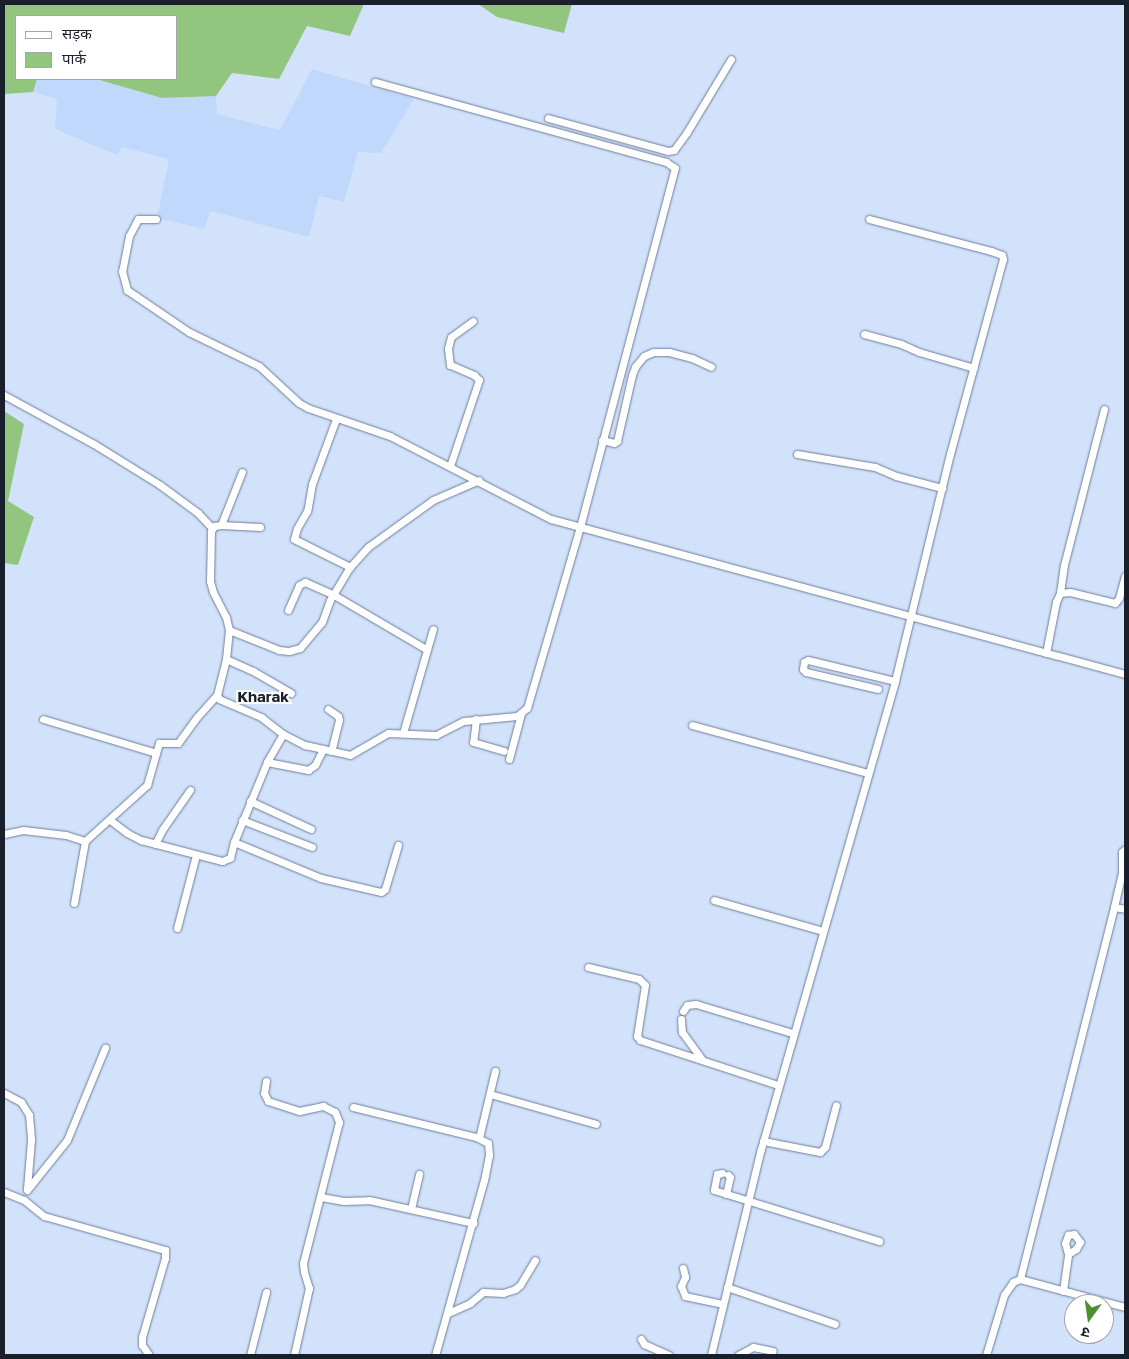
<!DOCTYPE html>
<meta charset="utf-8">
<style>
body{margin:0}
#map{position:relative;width:1129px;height:1359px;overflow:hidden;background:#d3e2fb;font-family:"Golos Text","Noto Sans Devanagari",sans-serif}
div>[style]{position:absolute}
.built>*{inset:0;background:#c1d8fd}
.green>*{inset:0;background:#92c57d}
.roads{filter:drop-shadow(0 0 1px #6d7d99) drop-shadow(0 0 1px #6d7d99)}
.minor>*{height:7px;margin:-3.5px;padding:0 3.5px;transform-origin:3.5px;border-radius:3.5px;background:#fff}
span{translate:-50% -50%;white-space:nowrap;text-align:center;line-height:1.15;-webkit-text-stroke:4px #fff;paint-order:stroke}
.neighbourhood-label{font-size:15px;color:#19202b;font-weight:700}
.frame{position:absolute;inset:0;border:5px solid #19202b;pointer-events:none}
.legend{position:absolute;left:15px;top:15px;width:162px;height:65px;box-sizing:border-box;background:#fff;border:1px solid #a3a6aa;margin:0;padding:6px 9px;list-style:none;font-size:15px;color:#19202b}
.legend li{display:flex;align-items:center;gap:10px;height:25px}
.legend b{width:25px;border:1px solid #a3a6aa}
.north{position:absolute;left:1064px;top:1294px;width:50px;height:50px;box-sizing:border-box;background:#fff;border:1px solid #a3a6aa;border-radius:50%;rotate:194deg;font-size:14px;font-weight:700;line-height:20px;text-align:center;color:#19202b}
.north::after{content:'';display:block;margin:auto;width:18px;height:22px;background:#4f8e2f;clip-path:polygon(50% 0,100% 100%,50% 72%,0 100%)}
</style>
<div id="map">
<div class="built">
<div style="clip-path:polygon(312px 69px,414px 99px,381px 153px,358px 152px,344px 202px,319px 196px,309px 237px,210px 211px,204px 229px,157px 218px,169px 159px,122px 147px,117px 155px,55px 129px,57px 99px,33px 92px,37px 79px,96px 79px,162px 98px,216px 96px,217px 114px,280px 130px)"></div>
</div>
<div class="green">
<div style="clip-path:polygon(4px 4px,364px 4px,350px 36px,307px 26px,279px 79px,232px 73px,216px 96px,162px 98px,96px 79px,176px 79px,176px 16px,16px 16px,16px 79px,37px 79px,33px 92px,4px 94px)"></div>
<div style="clip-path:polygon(478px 4px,572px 4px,564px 33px,497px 17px)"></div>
<div style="clip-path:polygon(4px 411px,24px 424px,8px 501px,34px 517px,18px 565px,4px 563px)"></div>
</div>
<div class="roads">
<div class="minor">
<div style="left:548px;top:118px;width:124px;rotate:15.4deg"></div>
<div style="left:668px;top:151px;width:6px;rotate:-9deg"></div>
<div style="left:674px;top:150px;width:22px;rotate:-54deg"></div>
<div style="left:687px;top:132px;width:85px;rotate:-58.9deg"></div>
<div style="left:156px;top:219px;width:18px;rotate:180deg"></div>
<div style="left:138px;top:219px;width:19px;rotate:118deg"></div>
<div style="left:129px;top:236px;width:36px;rotate:101deg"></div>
<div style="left:122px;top:271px;width:20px;rotate:75deg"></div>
<div style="left:127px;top:290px;width:75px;rotate:34.1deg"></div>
<div style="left:189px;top:332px;width:78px;rotate:25.9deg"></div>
<div style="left:259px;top:366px;width:54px;rotate:42.8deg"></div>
<div style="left:299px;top:403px;width:10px;rotate:29deg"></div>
<div style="left:308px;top:408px;width:87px;rotate:18.9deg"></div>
<div style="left:390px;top:436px;width:181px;rotate:27.3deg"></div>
<div style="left:551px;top:519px;width:595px;rotate:15.11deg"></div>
<div style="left:864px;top:334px;width:38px;rotate:15deg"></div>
<div style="left:901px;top:344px;width:20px;rotate:24deg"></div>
<div style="left:919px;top:352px;width:57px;rotate:16.2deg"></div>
<div style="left:4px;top:395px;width:102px;rotate:28.6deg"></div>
<div style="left:94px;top:444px;width:78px;rotate:31.8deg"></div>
<div style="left:160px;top:485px;width:47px;rotate:36.4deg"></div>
<div style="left:198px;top:513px;width:21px;rotate:47deg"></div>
<div style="left:336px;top:419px;width:69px;rotate:110.3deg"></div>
<div style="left:312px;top:484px;width:27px;rotate:100deg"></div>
<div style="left:307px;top:511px;width:20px;rotate:120deg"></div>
<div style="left:297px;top:528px;width:11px;rotate:105deg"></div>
<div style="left:294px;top:539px;width:63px;rotate:26.6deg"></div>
<div style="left:602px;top:440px;width:12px;rotate:14deg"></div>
<div style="left:614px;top:443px;width:4px;rotate:-34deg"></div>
<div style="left:617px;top:441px;width:68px;rotate:-77.2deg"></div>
<div style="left:632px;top:375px;width:9px;rotate:-69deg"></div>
<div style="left:635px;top:367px;width:14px;rotate:-51deg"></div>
<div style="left:644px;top:356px;width:10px;rotate:-24deg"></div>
<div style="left:653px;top:352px;width:16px"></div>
<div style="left:669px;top:352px;width:24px;rotate:15deg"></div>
<div style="left:692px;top:358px;width:21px;rotate:25deg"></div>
<div style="left:797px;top:454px;width:79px;rotate:9.5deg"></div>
<div style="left:875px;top:467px;width:23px;rotate:23deg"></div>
<div style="left:896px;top:476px;width:48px;rotate:14.6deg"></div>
<div style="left:450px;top:466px;width:91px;rotate:-71.4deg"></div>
<div style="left:479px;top:380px;width:7px;rotate:-135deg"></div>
<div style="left:474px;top:375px;width:26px;rotate:-157deg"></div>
<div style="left:450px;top:365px;width:17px;rotate:-97deg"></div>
<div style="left:448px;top:348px;width:11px;rotate:-75deg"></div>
<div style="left:451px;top:337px;width:27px;rotate:-36deg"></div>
<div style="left:221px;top:525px;width:57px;rotate:-68.4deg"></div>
<div style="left:260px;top:527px;width:39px;rotate:-177deg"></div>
<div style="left:221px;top:525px;width:7px;rotate:172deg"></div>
<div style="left:214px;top:526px;width:6px;rotate:121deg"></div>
<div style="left:211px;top:531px;width:50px;rotate:91.1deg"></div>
<div style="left:210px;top:581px;width:11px;rotate:75deg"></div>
<div style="left:213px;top:592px;width:28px;rotate:63deg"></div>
<div style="left:226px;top:617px;width:13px;rotate:77deg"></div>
<div style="left:229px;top:630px;width:29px;rotate:96deg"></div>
<div style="left:226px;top:659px;width:37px;rotate:104deg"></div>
<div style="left:217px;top:695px;width:4px;rotate:63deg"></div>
<div style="left:219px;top:699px;width:46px;rotate:23.2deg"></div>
<div style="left:261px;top:717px;width:28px;rotate:38deg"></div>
<div style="left:283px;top:734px;width:25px;rotate:27deg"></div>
<div style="left:305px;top:745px;width:46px;rotate:12.5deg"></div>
<div style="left:350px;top:755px;width:44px;rotate:-30.1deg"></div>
<div style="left:388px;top:733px;width:48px;rotate:2.4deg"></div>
<div style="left:436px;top:735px;width:31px;rotate:-27deg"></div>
<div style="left:464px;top:721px;width:53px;rotate:-5.4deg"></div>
<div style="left:517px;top:716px;width:13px;rotate:-39deg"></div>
<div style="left:527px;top:708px;width:189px;rotate:-73.7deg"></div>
<div style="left:580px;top:527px;width:371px;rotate:-75.2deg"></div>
<div style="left:675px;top:168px;width:11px;rotate:-146deg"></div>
<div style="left:666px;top:162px;width:302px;rotate:-164.6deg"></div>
<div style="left:1060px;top:593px;width:28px;rotate:-82deg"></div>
<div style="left:1064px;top:565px;width:161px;rotate:-75.6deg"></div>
<div style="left:288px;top:610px;width:27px;rotate:-66deg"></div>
<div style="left:299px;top:585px;width:7px;rotate:-27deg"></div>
<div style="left:305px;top:582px;width:32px;rotate:24deg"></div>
<div style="left:334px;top:595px;width:107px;rotate:30.4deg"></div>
<div style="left:229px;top:630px;width:54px;rotate:21.8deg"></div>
<div style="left:279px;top:650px;width:10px;rotate:6deg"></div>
<div style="left:289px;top:651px;width:11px;rotate:-15deg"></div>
<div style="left:300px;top:648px;width:34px;rotate:-50deg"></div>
<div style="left:322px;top:622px;width:23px;rotate:-70deg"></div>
<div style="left:330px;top:600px;width:39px;rotate:-59deg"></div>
<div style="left:350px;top:567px;width:27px;rotate:-48deg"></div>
<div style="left:368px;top:547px;width:80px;rotate:-35.9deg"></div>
<div style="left:433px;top:500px;width:50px;rotate:-23.5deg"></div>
<div style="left:1046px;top:653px;width:52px;rotate:-78.9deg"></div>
<div style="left:1056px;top:602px;width:10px;rotate:-66deg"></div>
<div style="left:1060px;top:593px;width:10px;rotate:-6deg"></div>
<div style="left:1070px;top:592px;width:46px;rotate:13.7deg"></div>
<div style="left:1115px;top:603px;width:6px;rotate:-51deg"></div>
<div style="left:1119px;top:598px;width:23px;rotate:-75deg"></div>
<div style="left:226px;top:659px;width:30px;rotate:24deg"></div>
<div style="left:253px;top:671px;width:44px;rotate:30.1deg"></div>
<div style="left:878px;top:689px;width:74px;rotate:-166.7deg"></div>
<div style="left:806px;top:672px;width:4px;rotate:-135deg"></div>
<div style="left:803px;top:669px;width:7px;rotate:-82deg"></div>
<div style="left:804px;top:662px;width:4px;rotate:-27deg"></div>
<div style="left:808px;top:660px;width:89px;rotate:13.6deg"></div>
<div style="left:328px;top:709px;width:12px;rotate:35deg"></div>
<div style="left:338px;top:716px;width:4px;rotate:76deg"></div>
<div style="left:339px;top:720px;width:32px;rotate:104deg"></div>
<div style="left:43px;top:719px;width:118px;rotate:16.7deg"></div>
<div style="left:476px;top:719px;width:23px;rotate:97deg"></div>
<div style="left:473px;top:742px;width:32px;rotate:16deg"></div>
<div style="left:692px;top:725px;width:181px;rotate:15.3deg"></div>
<div style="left:403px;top:733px;width:108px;rotate:-73.9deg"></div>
<div style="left:283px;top:734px;width:32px;rotate:120deg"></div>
<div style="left:267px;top:762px;width:87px;rotate:112.4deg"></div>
<div style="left:234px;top:842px;width:94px;rotate:22.5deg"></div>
<div style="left:321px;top:878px;width:62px;rotate:13.1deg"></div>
<div style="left:381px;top:892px;width:5px;rotate:-37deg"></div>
<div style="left:385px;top:889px;width:46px;rotate:-73.5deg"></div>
<div style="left:509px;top:759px;width:47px;rotate:-75.1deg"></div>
<div style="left:267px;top:762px;width:42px;rotate:11deg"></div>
<div style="left:308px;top:770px;width:9px;rotate:-36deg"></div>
<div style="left:315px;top:765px;width:18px;rotate:-63deg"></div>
<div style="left:250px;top:801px;width:67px;rotate:24.7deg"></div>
<div style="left:110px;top:820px;width:21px;rotate:37deg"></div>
<div style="left:127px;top:833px;width:16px;rotate:27deg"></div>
<div style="left:141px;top:840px;width:84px;rotate:14.5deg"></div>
<div style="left:222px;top:861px;width:9px;rotate:-21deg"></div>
<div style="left:230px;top:858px;width:16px;rotate:-76deg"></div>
<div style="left:242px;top:820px;width:75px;rotate:21.1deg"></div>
<div style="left:4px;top:834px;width:19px;rotate:-12deg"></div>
<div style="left:23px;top:830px;width:43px;rotate:6.6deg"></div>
<div style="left:66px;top:835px;width:20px;rotate:18deg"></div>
<div style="left:155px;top:844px;width:16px;rotate:-63deg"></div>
<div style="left:162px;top:830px;width:49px;rotate:-55deg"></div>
<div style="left:714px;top:900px;width:113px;rotate:15.9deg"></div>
<div style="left:74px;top:903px;width:63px;rotate:-79.9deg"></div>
<div style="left:85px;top:841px;width:84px;rotate:-42.1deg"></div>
<div style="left:147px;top:785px;width:44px;rotate:-74.1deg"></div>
<div style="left:159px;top:743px;width:19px"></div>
<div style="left:178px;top:743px;width:32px;rotate:-54deg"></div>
<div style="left:197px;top:717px;width:30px;rotate:-48deg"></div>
<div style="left:1114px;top:907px;width:11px;rotate:10deg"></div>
<div style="left:177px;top:928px;width:75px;rotate:-75.4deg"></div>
<div style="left:588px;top:967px;width:52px;rotate:13.2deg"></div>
<div style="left:639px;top:979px;width:8px;rotate:45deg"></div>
<div style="left:645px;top:985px;width:52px;rotate:98.9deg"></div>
<div style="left:637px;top:1036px;width:5px;rotate:53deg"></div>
<div style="left:640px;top:1040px;width:145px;rotate:18.1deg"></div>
<div style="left:683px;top:1011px;width:7px;rotate:-56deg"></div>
<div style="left:687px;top:1005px;width:9px;rotate:-6deg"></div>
<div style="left:696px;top:1004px;width:100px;rotate:16.8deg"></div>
<div style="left:681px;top:1019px;width:13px;rotate:86deg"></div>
<div style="left:682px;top:1032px;width:34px;rotate:54deg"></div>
<div style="left:266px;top:1081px;width:12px;rotate:99deg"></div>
<div style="left:264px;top:1093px;width:9px;rotate:63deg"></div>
<div style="left:268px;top:1101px;width:33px;rotate:18deg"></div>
<div style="left:299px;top:1111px;width:25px;rotate:-12deg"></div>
<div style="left:323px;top:1106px;width:13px;rotate:27deg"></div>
<div style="left:335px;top:1112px;width:11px;rotate:68deg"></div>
<div style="left:339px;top:1122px;width:146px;rotate:104.3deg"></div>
<div style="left:303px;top:1263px;width:9px;rotate:84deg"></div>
<div style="left:304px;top:1272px;width:17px;rotate:73deg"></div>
<div style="left:309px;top:1288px;width:69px;rotate:102.6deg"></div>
<div style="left:4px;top:1093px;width:19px;rotate:28deg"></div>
<div style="left:21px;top:1102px;width:15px;rotate:58deg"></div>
<div style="left:29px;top:1115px;width:25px;rotate:85deg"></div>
<div style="left:31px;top:1140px;width:49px;rotate:94.7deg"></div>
<div style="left:490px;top:1094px;width:110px;rotate:15.8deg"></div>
<div style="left:353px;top:1107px;width:127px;rotate:13.7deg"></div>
<div style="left:476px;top:1137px;width:13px;rotate:27deg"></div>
<div style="left:488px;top:1143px;width:12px;rotate:85deg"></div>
<div style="left:489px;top:1155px;width:25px;rotate:101deg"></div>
<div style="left:484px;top:1180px;width:182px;rotate:105.6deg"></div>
<div style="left:479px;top:1138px;width:69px;rotate:-76.6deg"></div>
<div style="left:763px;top:1141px;width:58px;rotate:10.9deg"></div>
<div style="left:820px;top:1152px;width:7px;rotate:-45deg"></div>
<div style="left:825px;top:1147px;width:43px;rotate:-75.3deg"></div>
<div style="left:722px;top:1173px;width:5px;rotate:169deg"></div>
<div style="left:717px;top:1174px;width:16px;rotate:101deg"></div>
<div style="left:714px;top:1190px;width:173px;rotate:17.2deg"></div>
<div style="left:27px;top:1190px;width:64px;rotate:-51.3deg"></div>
<div style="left:67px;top:1140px;width:100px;rotate:-67.6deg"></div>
<div style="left:4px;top:1192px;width:22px;rotate:22deg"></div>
<div style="left:24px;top:1200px;width:26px;rotate:39deg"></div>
<div style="left:44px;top:1216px;width:126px;rotate:15.7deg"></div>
<div style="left:165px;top:1250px;width:8px;rotate:90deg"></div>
<div style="left:165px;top:1258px;width:82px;rotate:106.2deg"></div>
<div style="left:142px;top:1337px;width:8px;rotate:90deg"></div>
<div style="left:142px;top:1345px;width:12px;rotate:55deg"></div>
<div style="left:726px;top:1194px;width:17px;rotate:-77deg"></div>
<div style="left:730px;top:1177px;width:3px;rotate:-135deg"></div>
<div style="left:321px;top:1197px;width:23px;rotate:10deg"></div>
<div style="left:344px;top:1201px;width:25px;rotate:-2deg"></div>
<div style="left:369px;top:1200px;width:107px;rotate:12.5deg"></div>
<div style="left:411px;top:1209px;width:36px;rotate:-77deg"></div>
<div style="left:683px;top:1268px;width:9px;rotate:77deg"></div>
<div style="left:685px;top:1277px;width:10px;rotate:114deg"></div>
<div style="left:681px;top:1286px;width:11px;rotate:68deg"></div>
<div style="left:685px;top:1296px;width:39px;rotate:12deg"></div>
<div style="left:1020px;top:1279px;width:384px;rotate:-75.8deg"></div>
<div style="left:1114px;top:907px;width:36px;rotate:-77deg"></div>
<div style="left:1122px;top:872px;width:20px;rotate:-90deg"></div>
<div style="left:1122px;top:852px;width:4px;rotate:-45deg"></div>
<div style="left:727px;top:1287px;width:114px;rotate:18.9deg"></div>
<div style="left:1063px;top:1291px;width:37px;rotate:-82deg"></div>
<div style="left:1068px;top:1254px;width:11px;rotate:-105deg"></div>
<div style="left:1065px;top:1243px;width:9px;rotate:-69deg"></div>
<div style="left:1068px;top:1235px;width:6px;rotate:-9deg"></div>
<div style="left:1074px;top:1234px;width:10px;rotate:53deg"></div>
<div style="left:1080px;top:1242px;width:8px;rotate:120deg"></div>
<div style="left:1076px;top:1249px;width:9px;rotate:148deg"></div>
<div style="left:448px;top:1313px;width:24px;rotate:-24deg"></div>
<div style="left:470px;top:1303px;width:17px;rotate:-40deg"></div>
<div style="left:483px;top:1292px;width:20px;rotate:3deg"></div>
<div style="left:503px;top:1293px;width:13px;rotate:-18deg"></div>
<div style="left:515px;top:1289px;width:6px;rotate:-39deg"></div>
<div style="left:520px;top:1285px;width:29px;rotate:-59deg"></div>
<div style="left:641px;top:1339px;width:6px;rotate:59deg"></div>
<div style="left:644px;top:1344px;width:27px;rotate:24deg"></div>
<div style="left:250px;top:1355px;width:65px;rotate:-75.7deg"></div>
<div style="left:711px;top:1355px;width:212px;rotate:-76.4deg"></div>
<div style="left:761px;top:1149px;width:487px;rotate:-74deg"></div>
<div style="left:895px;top:681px;width:234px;rotate:-76.4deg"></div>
<div style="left:950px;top:454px;width:202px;rotate:-74.8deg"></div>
<div style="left:1003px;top:259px;width:4px;rotate:-104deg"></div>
<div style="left:1002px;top:255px;width:12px;rotate:-160deg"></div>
<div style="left:991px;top:251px;width:126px;rotate:-165.3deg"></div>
<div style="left:738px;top:1355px;width:17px;rotate:-28deg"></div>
<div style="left:753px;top:1347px;width:20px;rotate:11deg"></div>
<div style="left:986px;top:1355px;width:63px;rotate:-73.3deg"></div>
<div style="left:1004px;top:1295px;width:16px;rotate:-55deg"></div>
<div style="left:1013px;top:1282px;width:8px;rotate:-23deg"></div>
<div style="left:1020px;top:1279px;width:109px;rotate:14.9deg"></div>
</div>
</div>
<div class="neighbourhood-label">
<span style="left:263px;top:697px">Kharak</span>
</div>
<div class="frame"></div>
<ul class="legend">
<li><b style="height:6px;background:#fff"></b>सड़क</li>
<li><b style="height:14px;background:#92c57d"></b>पार्क</li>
</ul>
<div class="north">उ</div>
</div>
